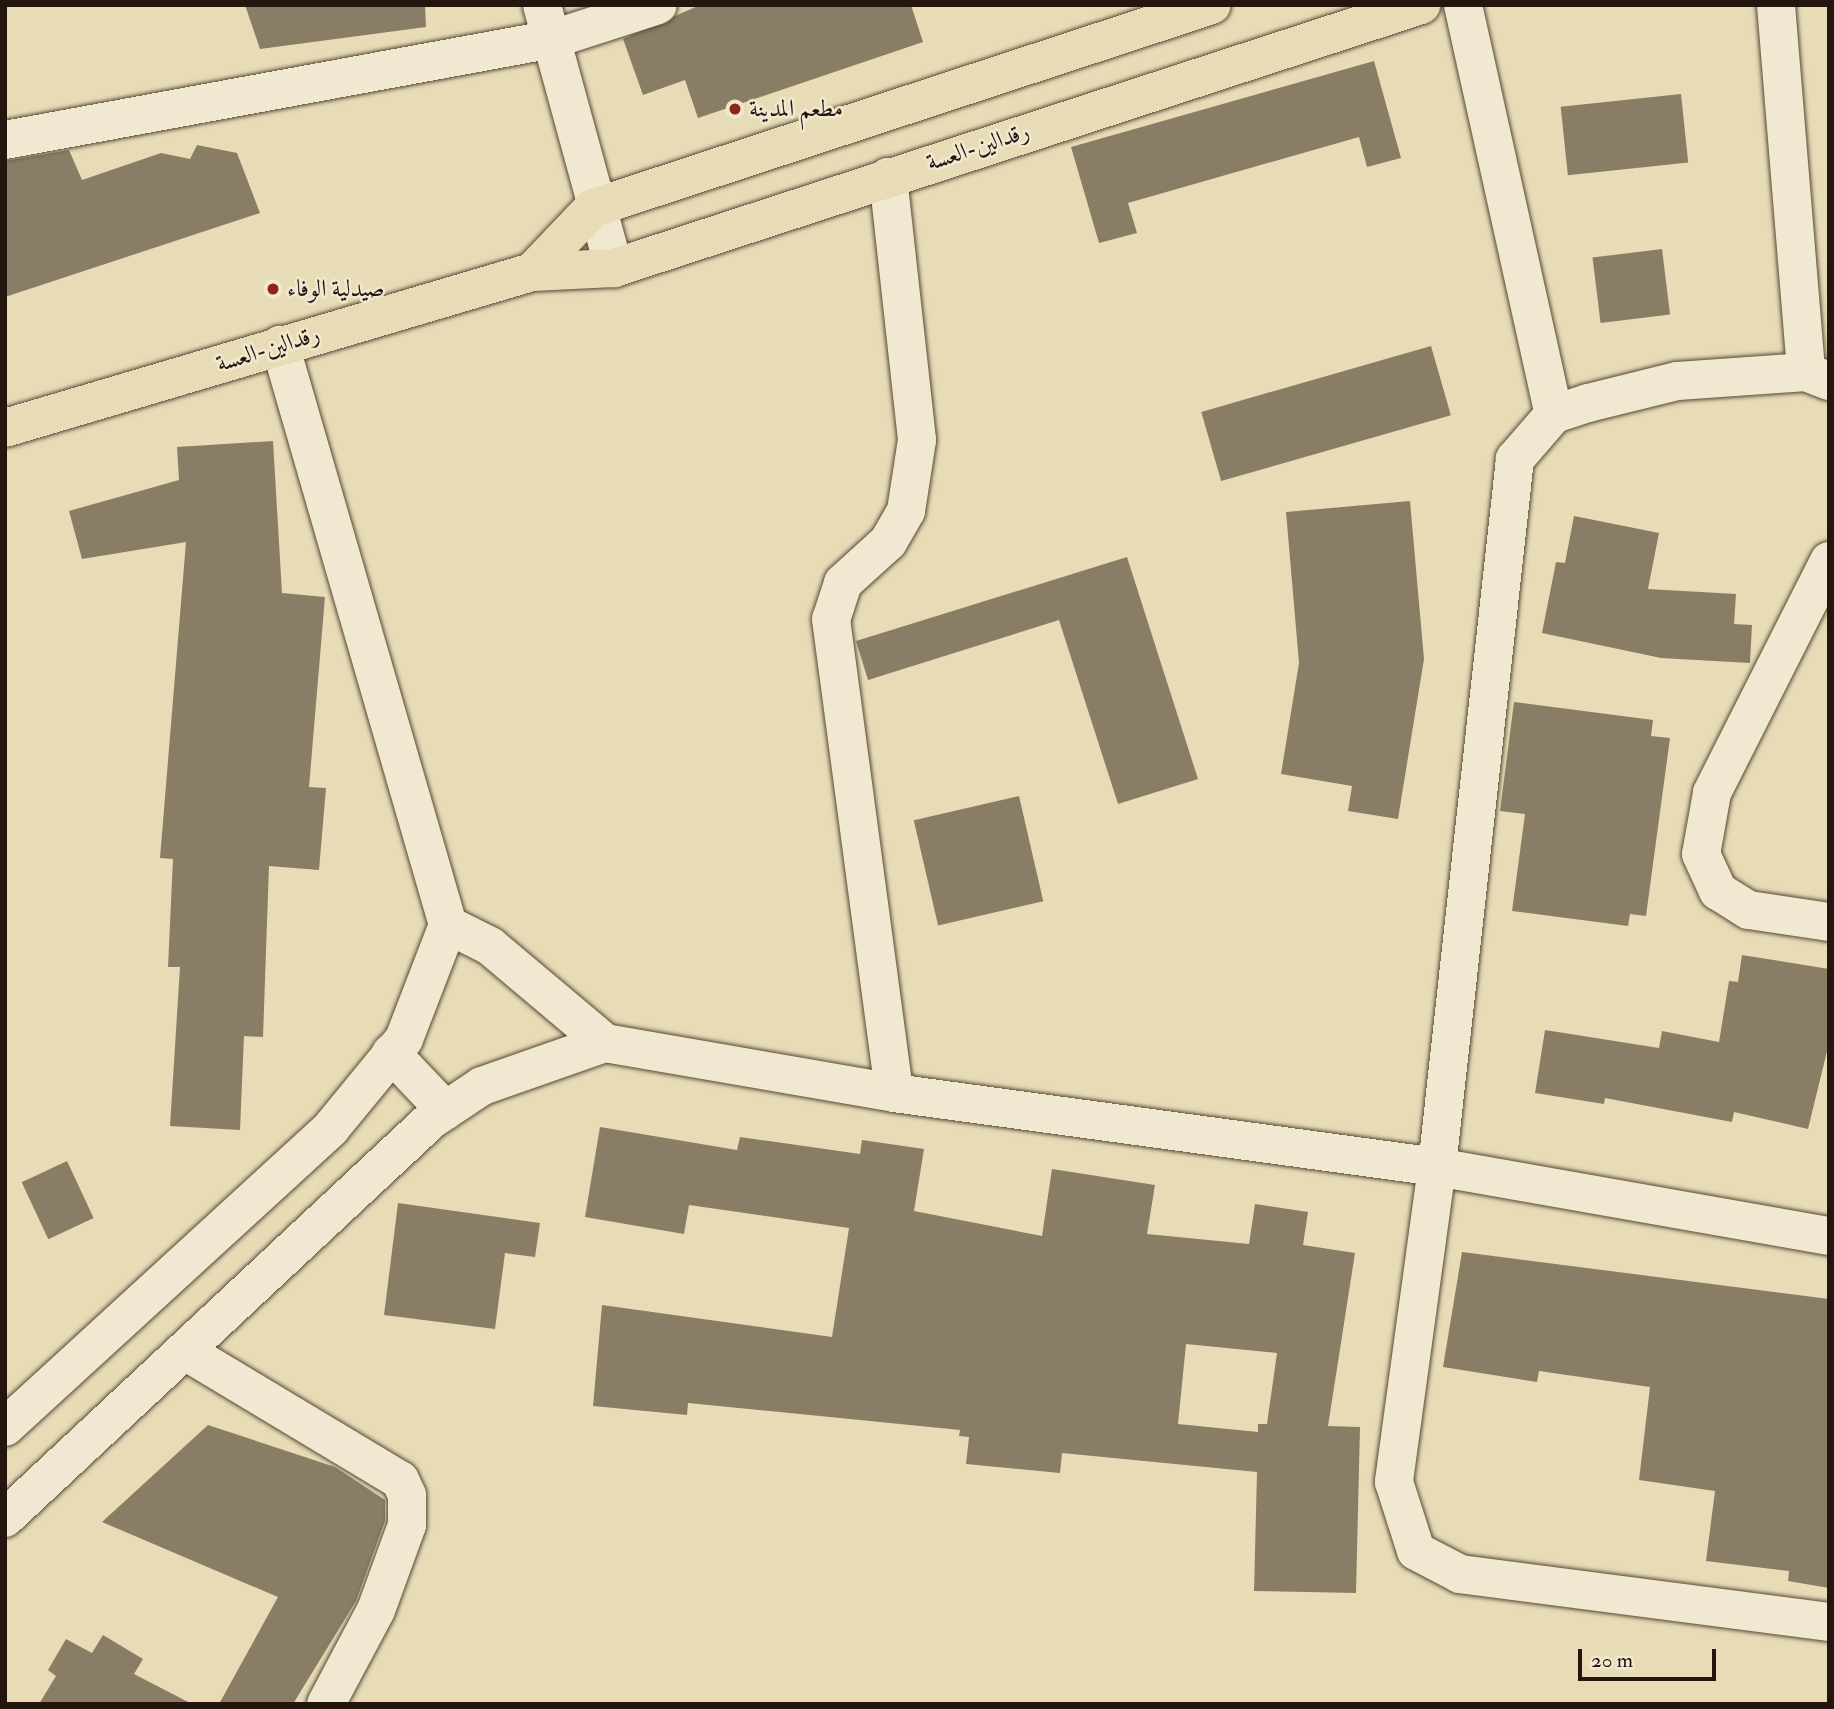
<!DOCTYPE html>
<meta charset="utf-8">
<style>
body{margin:0}
#map{position:relative;width:1834px;height:1709px;overflow:hidden;background:#e8dcb6;font-family:"IM FELL Double Pica",Amiri,serif}
div>[style]{position:absolute}
.building>*{inset:0;background:#8a7d65;transform-origin:0 0}
.roads{filter:drop-shadow(0 0 2px #554838) drop-shadow(0 0 2px #554838)}
.street>*{height:38px;margin:-19px;padding:0 19px;transform-origin:19px;border-radius:19px;background:#f0e8d0}
.primary>*{height:38px;margin:-19px;padding:0 19px;transform-origin:19px;border-radius:19px;background:#e8dcb6}
.dots>*{width:19px;height:19px;translate:-50% -50%;box-sizing:border-box;border:4px solid #f0e8d0;border-radius:50%}
span{translate:-50% -50%;white-space:nowrap;text-align:center;line-height:1.15;-webkit-text-stroke:5px #f0e8d0;paint-order:stroke}
.poi-label{font-size:24px;color:#24160e}
.left{translate:0 -50%;text-align:left}
.street-label{font-size:24px;color:#24160e}
.frame{position:absolute;inset:0;border:7px solid #24160e;pointer-events:none}
.scale{position:absolute;left:1578px;top:1649px;width:138px;height:32px;box-sizing:border-box;border:4px solid #24160e;border-top:0;padding-left:9px;font-size:21px;line-height:24px;white-space:nowrap;color:#24160e;-webkit-text-stroke:5px #f0e8d0;paint-order:stroke}
</style>
<div id="map">
<div class="building">
<div style="clip-path:polygon(245px 5px,425px 5px,426px 27px,260px 49px)"></div>
<div style="clip-path:polygon(700px 5px,911px 5px,923px 42px,698px 118px,685px 80px,643px 95px,623px 39px)"></div>
<div style="clip-path:polygon(1374px 61px,1401px 158px,1367px 167px,1359px 137px,1128px 203px,1137px 233px,1099px 243px,1071px 147px)"></div>
<div style="left:1681px;top:94px;width:69px;height:121px;rotate:84deg"></div>
<div style="clip-path:polygon(197px 145px,237px 153px,260px 213px,5px 297px,5px 161px,69px 150px,82px 180px,161px 153px,190px 159px)"></div>
<div style="left:1662px;top:249px;width:66px;height:70px;rotate:83deg"></div>
<div style="left:1431px;top:346px;width:72px;height:239px;rotate:74deg"></div>
<div style="clip-path:polygon(273px 441px,282px 593px,325px 597px,309px 787px,326px 788px,319px 870px,269px 866px,263px 1037px,244px 1036px,240px 1130px,170px 1126px,180px 967px,168px 967px,173px 859px,160px 858px,186px 542px,82px 559px,69px 511px,179px 480px,177px 447px)"></div>
<div style="clip-path:polygon(1410px 501px,1424px 659px,1398px 819px,1348px 811px,1352px 786px,1281px 774px,1299px 663px,1286px 512px)"></div>
<div style="clip-path:polygon(1574px 516px,1659px 533px,1648px 589px,1736px 594px,1734px 624px,1752px 625px,1750px 663px,1661px 658px,1542px 633px,1556px 562px,1565px 563px)"></div>
<div style="clip-path:polygon(1127px 557px,1198px 779px,1118px 804px,1059px 620px,868px 680px,856px 641px)"></div>
<div style="clip-path:polygon(1514px 702px,1653px 720px,1651px 736px,1670px 738px,1646px 916px,1630px 914px,1628px 926px,1512px 911px,1525px 814px,1500px 811px)"></div>
<div style="left:1019px;top:796px;width:108px;height:108px;rotate:77deg"></div>
<div style="clip-path:polygon(1742px 955px,1829px 969px,1829px 1043px,1808px 1129px,1734px 1112px,1732px 1122px,1605px 1098px,1604px 1104px,1535px 1093px,1545px 1030px,1659px 1048px,1662px 1031px,1719px 1042px,1729px 981px,1738px 982px)"></div>
<div style="clip-path:polygon(evenodd,600px 1127px,737px 1150px,740px 1137px,860px 1154px,862px 1140px,924px 1149px,914px 1211px,1042px 1236px,1052px 1169px,1155px 1185px,1147px 1234px,1249px 1244px,1255px 1204px,1308px 1212px,1303px 1245px,1355px 1253px,1328px 1426px,1360px 1427px,1356px 1593px,1254px 1591px,1257px 1472px,1062px 1453px,1060px 1473px,966px 1464px,969px 1437px,959px 1436px,960px 1430px,688px 1403px,687px 1415px,593px 1406px,602px 1305px,832px 1337px,849px 1228px,689px 1205px,684px 1234px,585px 1217px,600px 1127px,1186px 1344px,1277px 1353px,1267px 1424px,1258px 1424px,1258px 1432px,1178px 1424px,1186px 1344px)"></div>
<div style="left:67px;top:1161px;width:63px;height:50px;rotate:65deg"></div>
<div style="clip-path:polygon(398px 1203px,540px 1223px,535px 1257px,505px 1253px,495px 1329px,384px 1315px)"></div>
<div style="clip-path:polygon(1462px 1252px,1829px 1299px,1829px 1588px,1788px 1581px,1789px 1571px,1706px 1561px,1715px 1491px,1639px 1480px,1650px 1387px,1539px 1371px,1537px 1382px,1443px 1367px)"></div>
<div style="clip-path:polygon(208px 1425px,335px 1467px,385px 1500px,385px 1521px,356px 1601px,293px 1704px,219px 1704px,278px 1597px,102px 1522px)"></div>
<div style="clip-path:polygon(103px 1635px,143px 1659px,134px 1674px,192px 1704px,39px 1704px,56px 1676px,48px 1670px,66px 1639px,92px 1653px)"></div>
</div>
<div class="roads">
<div class="street">
<div style="left:542px;top:5px;width:273px;rotate:74.7deg"></div>
<div style="left:1463px;top:5px;width:419px;rotate:77.5deg"></div>
<div style="left:1776px;top:5px;width:368px;rotate:85.3deg"></div>
<div style="left:5px;top:140px;width:557px;rotate:-10.44deg"></div>
<div style="left:553px;top:39px;width:110px;rotate:-17.9deg"></div>
<div style="left:888px;top:177px;width:265px;rotate:83.7deg"></div>
<div style="left:917px;top:440px;width:72px;rotate:98.8deg"></div>
<div style="left:906px;top:511px;width:36px;rotate:120deg"></div>
<div style="left:888px;top:542px;width:61px;rotate:137.7deg"></div>
<div style="left:843px;top:583px;width:38px;rotate:108deg"></div>
<div style="left:831px;top:619px;width:478px;rotate:82.4deg"></div>
<div style="left:1829px;top:381px;width:25px;rotate:-159deg"></div>
<div style="left:1806px;top:372px;width:129px;rotate:176deg"></div>
<div style="left:1677px;top:381px;width:92px;rotate:166.1deg"></div>
<div style="left:1588px;top:403px;width:36px;rotate:162deg"></div>
<div style="left:1554px;top:414px;width:60px;rotate:130.9deg"></div>
<div style="left:1515px;top:459px;width:712px;rotate:96.29deg"></div>
<div style="left:1437px;top:1167px;width:318px;rotate:97.8deg"></div>
<div style="left:1394px;top:1482px;width:72px;rotate:72.3deg"></div>
<div style="left:1416px;top:1551px;width:50px;rotate:27.6deg"></div>
<div style="left:1460px;top:1574px;width:372px;rotate:7.4deg"></div>
<div style="left:1829px;top:561px;width:260px;rotate:116.8deg"></div>
<div style="left:1712px;top:793px;width:62px;rotate:100.2deg"></div>
<div style="left:1701px;top:854px;width:41px;rotate:65.3deg"></div>
<div style="left:1718px;top:891px;width:36px;rotate:32deg"></div>
<div style="left:1749px;top:910px;width:81px;rotate:8.5deg"></div>
<div style="left:448px;top:925px;width:47px;rotate:26.6deg"></div>
<div style="left:490px;top:946px;width:150px;rotate:40.1deg"></div>
<div style="left:391px;top:1053px;width:79px;rotate:46.5deg"></div>
<div style="left:185px;top:1351px;width:251px;rotate:31deg"></div>
<div style="left:400px;top:1480px;width:17px;rotate:65deg"></div>
<div style="left:407px;top:1495px;width:30px;rotate:90deg"></div>
<div style="left:407px;top:1525px;width:90px;rotate:110deg"></div>
<div style="left:376px;top:1610px;width:106px;rotate:118deg"></div>
<div style="left:5px;top:1427px;width:442px;rotate:-42.5deg"></div>
<div style="left:331px;top:1128px;width:115px;rotate:-50.6deg"></div>
<div style="left:404px;top:1039px;width:122px;rotate:-68.9deg"></div>
<div style="left:448px;top:925px;width:604px;rotate:-106.15deg"></div>
<div style="left:5px;top:1518px;width:583px;rotate:-43.05deg"></div>
<div style="left:431px;top:1120px;width:61px;rotate:-33.7deg"></div>
<div style="left:482px;top:1086px;width:130px;rotate:-19.3deg"></div>
<div style="left:605px;top:1043px;width:293px;rotate:9.8deg"></div>
<div style="left:894px;top:1093px;width:548px;rotate:7.76deg"></div>
<div style="left:1437px;top:1167px;width:398px;rotate:10deg"></div>
</div>
<div class="primary">
<div style="left:532px;top:272px;width:88px;rotate:-46.4deg"></div>
<div style="left:593px;top:208px;width:651px;rotate:-18.16deg"></div>
<div style="left:5px;top:428px;width:550px;rotate:-16.49deg"></div>
<div style="left:532px;top:272px;width:82px;rotate:-2.8deg"></div>
<div style="left:614px;top:268px;width:849px;rotate:-18.05deg"></div>
</div>
</div>
<div class="dots">
<div style="left:735px;top:109px;background:#8f2418"></div>
<div style="left:273px;top:289px;background:#8f2418"></div>
</div>
<div class="poi-label">
<span class="left" style="left:749px;top:109px">مطعم المدينة</span>
<span class="left" style="left:287px;top:289px">صيدلية الوفاء</span>
</div>
<div class="street-label">
<span style="left:978px;top:147px;rotate:-18deg">رقدالين-العسة</span>
<span style="left:268px;top:349px;rotate:-17deg">رقدالين-العسة</span>
</div>
<div class="frame"></div>
<div class="scale">20 m</div>
</div>
